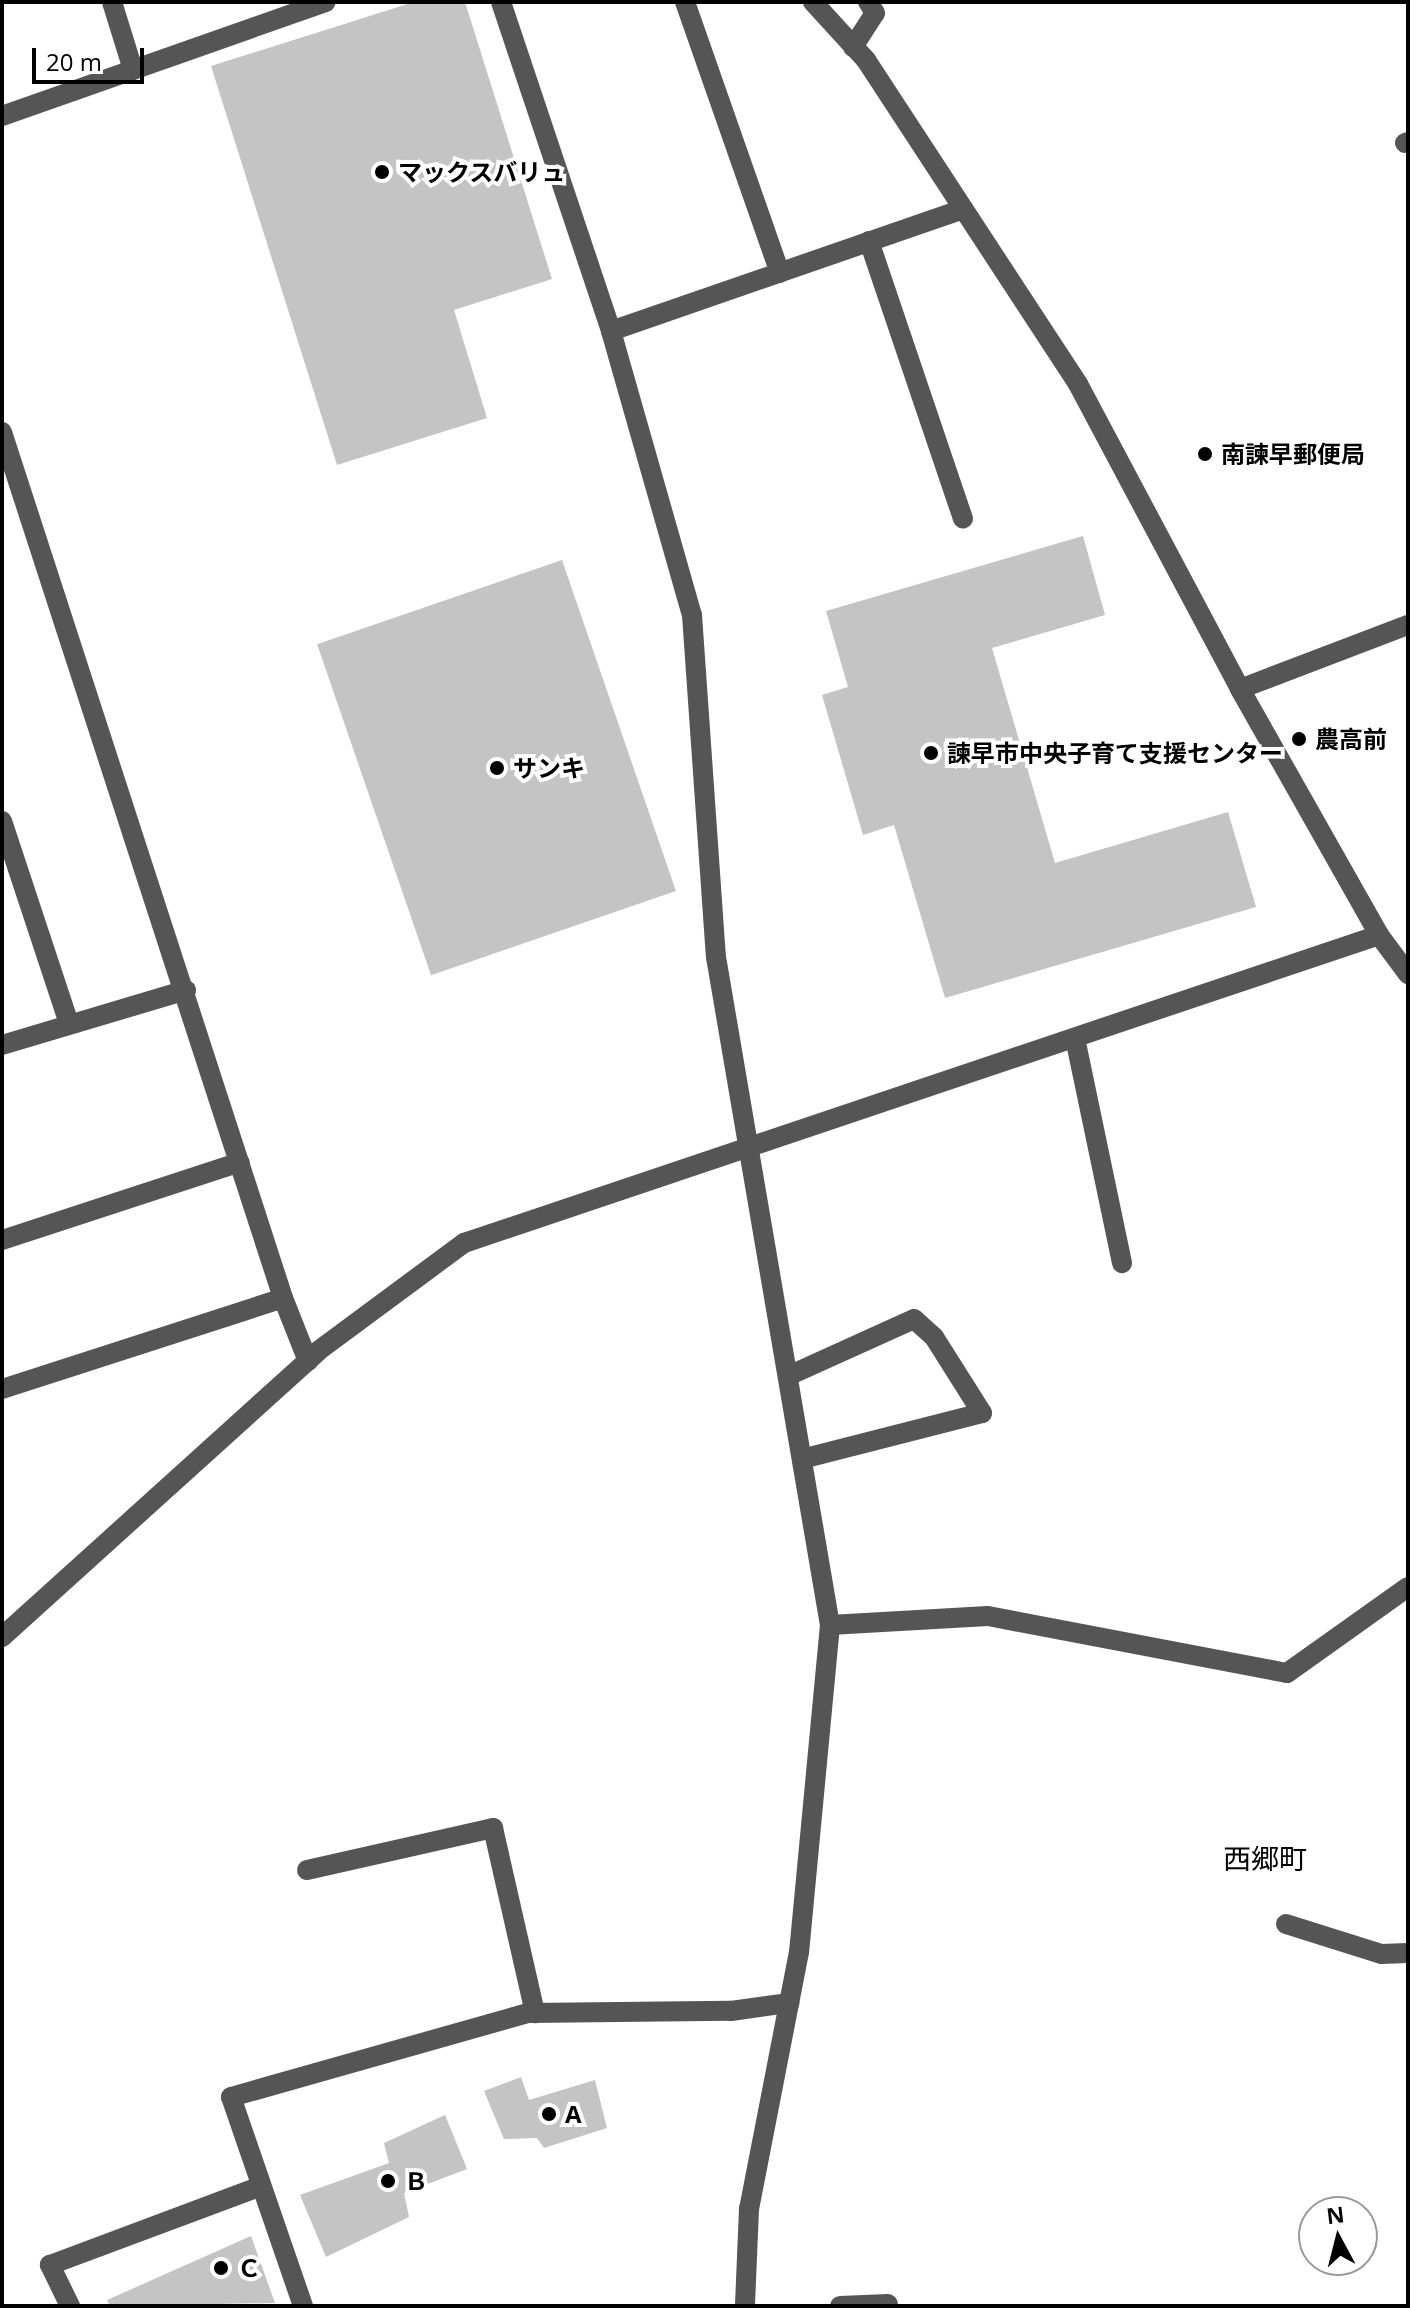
<!DOCTYPE html>
<meta charset="utf-8">
<style>
body{margin:0}
#map{position:relative;width:1410px;height:2308px;overflow:hidden;background:#fff;font-family:"Open Sans","Noto Sans JP",sans-serif}
div>[style]{position:absolute}
.building>*{inset:0;background:#c4c4c4;transform-origin:0 0}
.minor>*{height:20px;margin:-10px;padding:0 10px;transform-origin:10px;border-radius:10px;background:#555}
.dots>*{width:22px;height:22px;translate:-50% -50%;box-sizing:border-box;border:4px solid #fff;border-radius:50%}
span{translate:-50% -50%;white-space:nowrap;text-align:center;line-height:1.15;-webkit-text-stroke:8px #fff;paint-order:stroke}
.poi-label{font-size:24px;color:#000;font-weight:700}
.left{translate:0 -50%;text-align:left}
.quarter-label{font-size:28px;color:#000}
.frame{position:absolute;inset:0;border:4px solid #000;pointer-events:none}
.north{position:absolute;left:1298px;top:2196px;width:80px;height:80px;box-sizing:border-box;background:#fff;border:2px solid #999;border-radius:50%;rotate:353deg;font-size:22px;font-weight:700;line-height:32px;text-align:center;color:#000}
.north::after{content:'';display:block;margin:auto;width:28px;height:36px;background:#000;clip-path:polygon(50% 0,100% 100%,50% 72%,0 100%)}
.scale{position:absolute;left:32px;top:48px;width:112px;height:36px;box-sizing:border-box;border:4px solid #000;border-top:0;padding-left:10px;font-size:24px;line-height:28px;white-space:nowrap;color:#000;-webkit-text-stroke:6px #fff;paint-order:stroke}
</style>
<div id="map">
<div class="building">
<div style="clip-path:polygon(414px 2px,465px 2px,552px 279px,454px 310px,487px 418px,337px 465px,211px 66px)"></div>
<div style="clip-path:polygon(1083px 536px,1105px 615px,992px 648px,1055px 863px,1228px 812px,1256px 907px,945px 998px,894px 825px,863px 835px,822px 695px,848px 687px,826px 611px)"></div>
<div style="left:562px;top:560px;width:350px;height:259px;rotate:71deg"></div>
<div style="clip-path:polygon(521px 2077px,529px 2100px,595px 2080px,607px 2128px,544px 2148px,537px 2138px,504px 2139px,484px 2091px)"></div>
<div style="clip-path:polygon(445px 2115px,467px 2169px,404px 2193px,409px 2217px,326px 2257px,300px 2195px,389px 2163px,384px 2143px)"></div>
<div style="clip-path:polygon(251px 2236px,275px 2303px,110px 2306px,107px 2300px)"></div>
</div>
<div class="minor">
<div style="left:112px;top:2px;width:71px;rotate:72.8deg"></div>
<div style="left:501px;top:2px;width:347px;rotate:71.5deg"></div>
<div style="left:611px;top:331px;width:295px;rotate:74.1deg"></div>
<div style="left:692px;top:615px;width:343px;rotate:86deg"></div>
<div style="left:716px;top:957px;width:678px;rotate:80.32deg"></div>
<div style="left:830px;top:1625px;width:328px;rotate:95.4deg"></div>
<div style="left:799px;top:1952px;width:262px;rotate:101deg"></div>
<div style="left:749px;top:2209px;width:97px;rotate:92.4deg"></div>
<div style="left:685px;top:2px;width:287px;rotate:70.7deg"></div>
<div style="left:813px;top:2px;width:79px;rotate:47.6deg"></div>
<div style="left:866px;top:60px;width:387px;rotate:56.8deg"></div>
<div style="left:1078px;top:384px;width:345px;rotate:62deg"></div>
<div style="left:1240px;top:689px;width:283px;rotate:60.5deg"></div>
<div style="left:1379px;top:935px;width:49px;rotate:53.4deg"></div>
<div style="left:853px;top:47px;width:40px;rotate:-57.1deg"></div>
<div style="left:875px;top:13px;width:13px;rotate:-122deg"></div>
<div style="left:2px;top:116px;width:343px;rotate:-19.4deg"></div>
<div style="left:1405px;top:143px;width:3px;rotate:-18deg"></div>
<div style="left:869px;top:241px;width:293px;rotate:71.3deg"></div>
<div style="left:611px;top:331px;width:373px;rotate:-19.1deg"></div>
<div style="left:2px;top:432px;width:910px;rotate:72.02deg"></div>
<div style="left:1240px;top:689px;width:180px;rotate:-20.9deg"></div>
<div style="left:2px;top:821px;width:213px;rotate:71.7deg"></div>
<div style="left:1075px;top:1038px;width:230px;rotate:78.2deg"></div>
<div style="left:2px;top:1045px;width:192px;rotate:-16.6deg"></div>
<div style="left:2px;top:1240px;width:250px;rotate:-18.1deg"></div>
<div style="left:788px;top:1376px;width:138px;rotate:-24.3deg"></div>
<div style="left:914px;top:1319px;width:27px;rotate:42deg"></div>
<div style="left:934px;top:1337px;width:90px;rotate:57.7deg"></div>
<div style="left:982px;top:1413px;width:186px;rotate:165.7deg"></div>
<div style="left:2px;top:1389px;width:295px;rotate:-17.9deg"></div>
<div style="left:283px;top:1298px;width:68px;rotate:68.4deg"></div>
<div style="left:830px;top:1625px;width:158px;rotate:-3.3deg"></div>
<div style="left:988px;top:1616px;width:304px;rotate:10.8deg"></div>
<div style="left:1287px;top:1673px;width:148px;rotate:-35.4deg"></div>
<div style="left:2px;top:1637px;width:426px;rotate:-42.1deg"></div>
<div style="left:318px;top:1351px;width:182px;rotate:-36.5deg"></div>
<div style="left:464px;top:1243px;width:965px;rotate:-18.6deg"></div>
<div style="left:307px;top:1870px;width:191px;rotate:-12.7deg"></div>
<div style="left:493px;top:1828px;width:190px;rotate:77.2deg"></div>
<div style="left:1286px;top:1924px;width:100px;rotate:17.5deg"></div>
<div style="left:1381px;top:1954px;width:27px;rotate:-2deg"></div>
<div style="left:70px;top:2306px;width:46px;rotate:-116deg"></div>
<div style="left:50px;top:2265px;width:225px;rotate:-20.5deg"></div>
<div style="left:303px;top:2306px;width:221px;rotate:-109deg"></div>
<div style="left:231px;top:2097px;width:309px;rotate:-15.8deg"></div>
<div style="left:528px;top:2013px;width:203px;rotate:-0.6deg"></div>
<div style="left:731px;top:2011px;width:59px;rotate:-7.9deg"></div>
<div style="left:840px;top:2306px;width:48px;rotate:-2.4deg"></div>
</div>
<div class="dots">
<div style="left:382px;top:172px;background:#000"></div>
<div style="left:1205px;top:454px;background:#000"></div>
<div style="left:1299px;top:739px;background:#000"></div>
<div style="left:931px;top:753px;background:#000"></div>
<div style="left:497px;top:768px;background:#000"></div>
<div style="left:549px;top:2114px;background:#000"></div>
<div style="left:388px;top:2181px;background:#000"></div>
<div style="left:221px;top:2268px;background:#000"></div>
</div>
<div class="poi-label">
<span class="left" style="left:398px;top:172px">マックスバリュ</span>
<span class="left" style="left:1221px;top:454px">南諫早郵便局</span>
<span class="left" style="left:1315px;top:739px">農高前</span>
<span class="left" style="left:947px;top:753px">諫早市中央子育て支援センター</span>
<span class="left" style="left:513px;top:768px">サンキ</span>
<span class="left" style="left:565px;top:2114px">A</span>
<span class="left" style="left:404px;top:2181px">Ｂ</span>
<span class="left" style="left:237px;top:2268px">Ｃ</span>
</div>
<div class="quarter-label">
<span style="left:1265px;top:1858px">西郷町</span>
</div>
<div class="frame"></div>
<div class="north">N</div>
<div class="scale">20 m</div>
</div>
